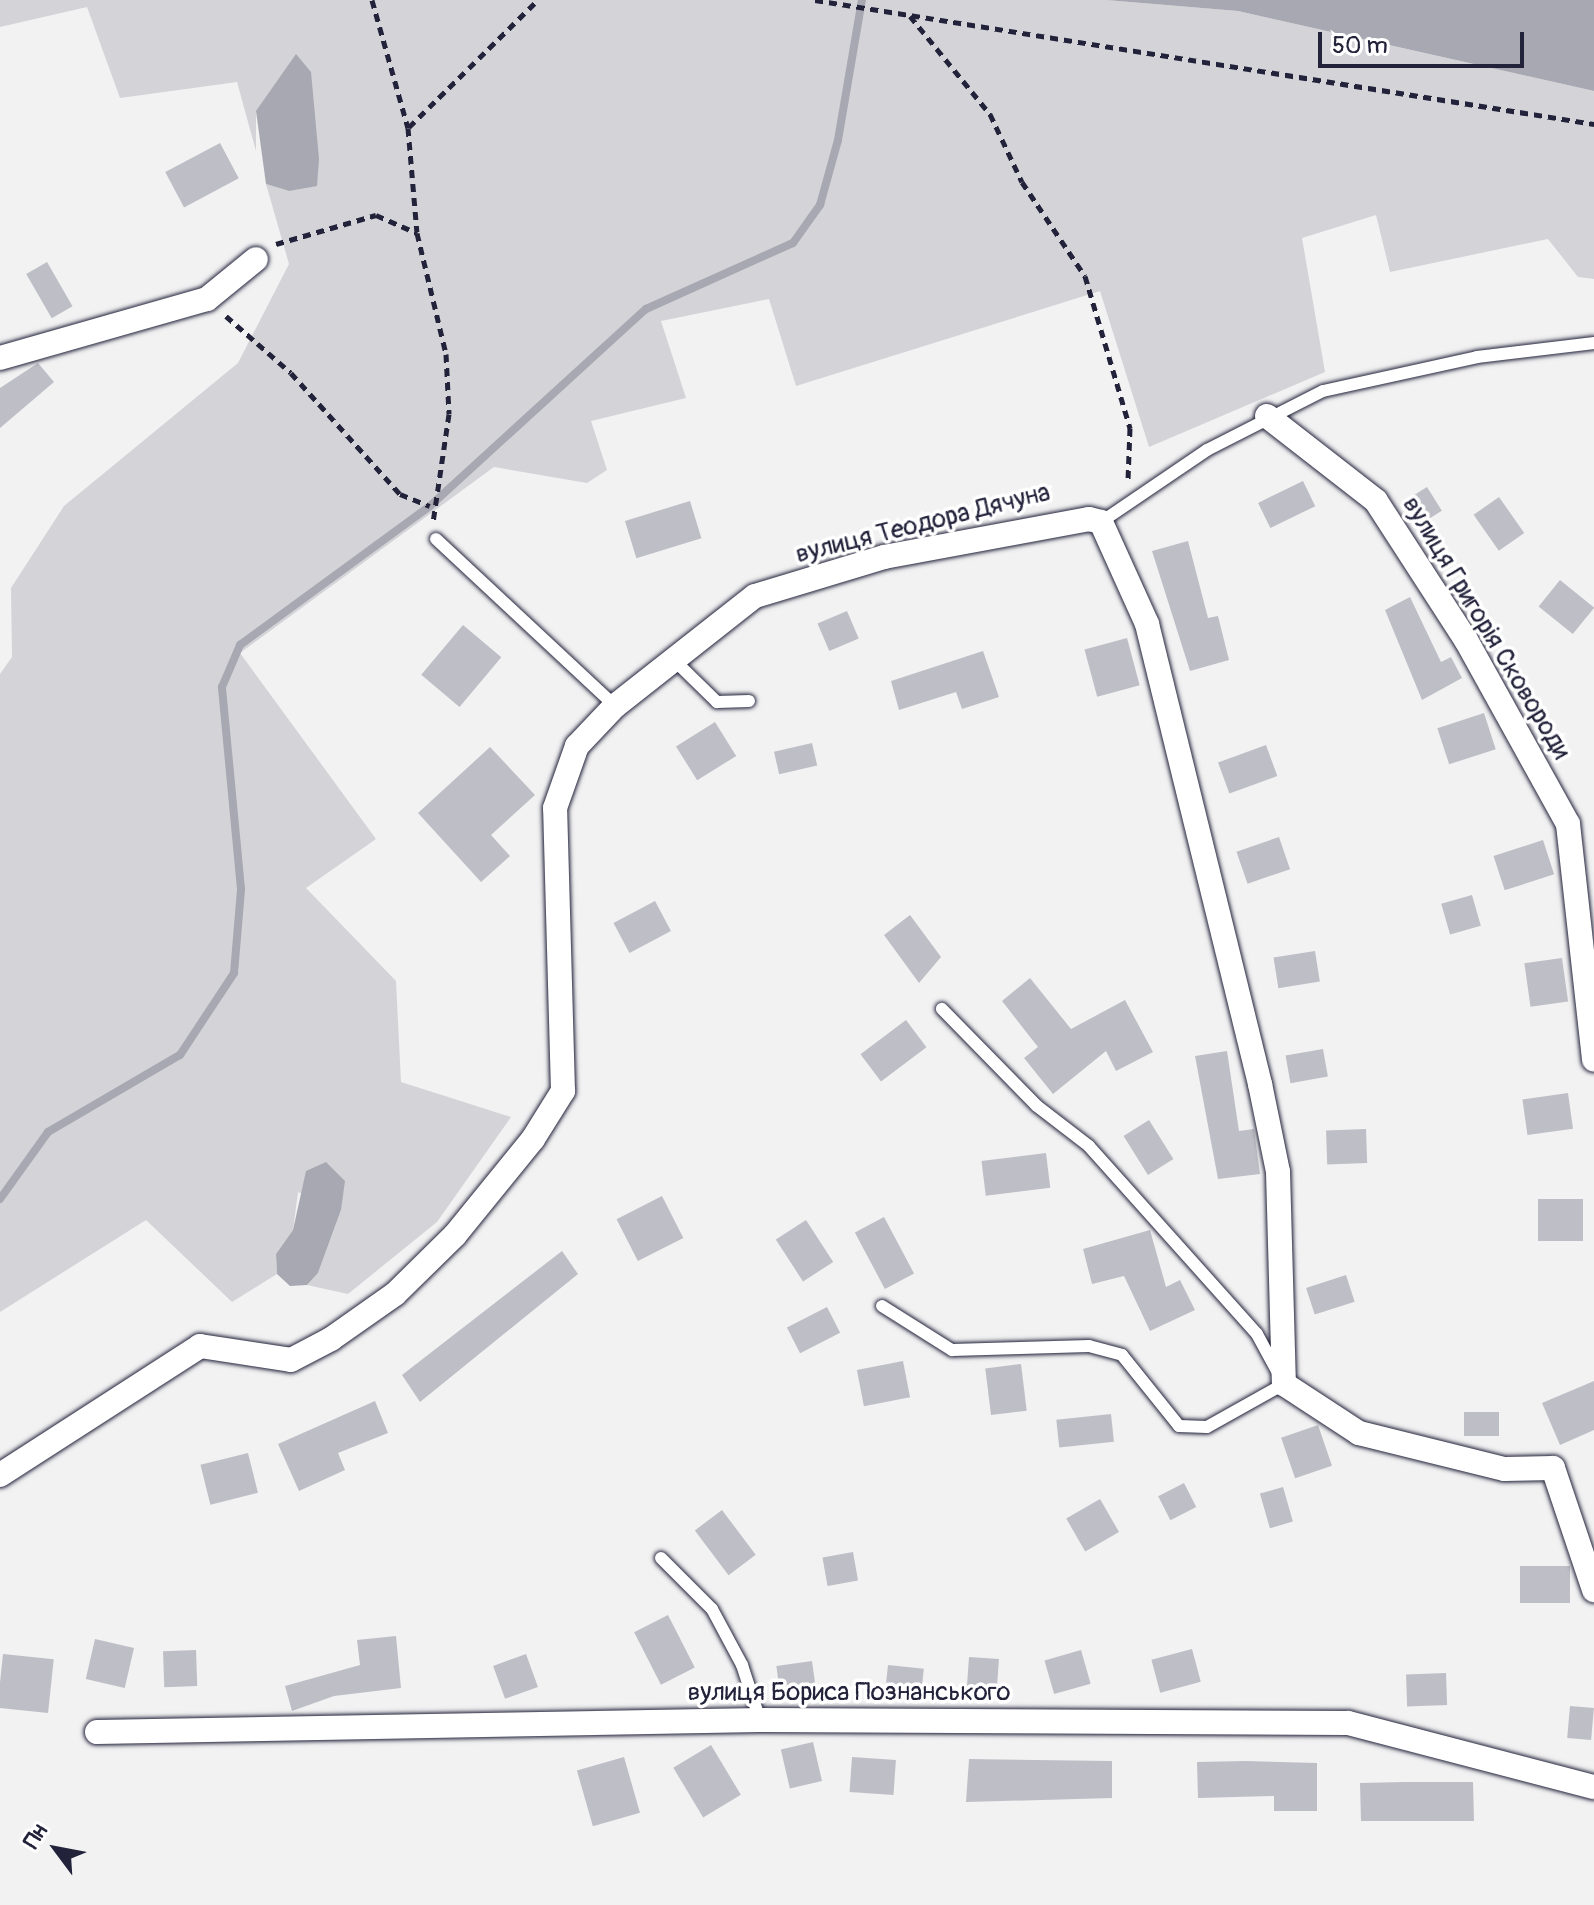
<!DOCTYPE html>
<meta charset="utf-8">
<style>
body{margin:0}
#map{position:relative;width:1594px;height:1905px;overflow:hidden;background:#f2f2f3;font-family:Pangolin,sans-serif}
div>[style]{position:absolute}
.green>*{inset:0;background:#d3d3d8}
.water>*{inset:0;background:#a8a8b2}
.stream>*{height:8px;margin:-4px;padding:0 4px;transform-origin:4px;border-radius:4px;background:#a8a8b2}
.building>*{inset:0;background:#bebec6;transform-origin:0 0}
.path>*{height:5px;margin-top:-2.5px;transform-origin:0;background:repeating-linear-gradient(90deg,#22223b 0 8px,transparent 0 14px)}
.roads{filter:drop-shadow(0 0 2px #22223b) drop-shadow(0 0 2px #22223b)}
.lane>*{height:12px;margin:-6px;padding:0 6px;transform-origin:6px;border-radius:6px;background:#fff}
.street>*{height:24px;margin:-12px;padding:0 12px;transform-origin:12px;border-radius:12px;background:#fff}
span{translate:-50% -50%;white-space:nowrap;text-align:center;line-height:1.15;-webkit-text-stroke:7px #fff;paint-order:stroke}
.street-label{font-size:26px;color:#22223b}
.north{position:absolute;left:16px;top:1809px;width:80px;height:80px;-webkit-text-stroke:6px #fff;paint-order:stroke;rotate:302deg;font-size:22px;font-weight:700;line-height:32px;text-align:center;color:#22223b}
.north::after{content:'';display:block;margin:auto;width:28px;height:36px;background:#22223b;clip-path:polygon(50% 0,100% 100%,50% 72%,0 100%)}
.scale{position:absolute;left:1318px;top:32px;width:206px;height:36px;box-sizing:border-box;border:4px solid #22223b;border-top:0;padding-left:10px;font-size:24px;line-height:28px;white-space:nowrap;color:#22223b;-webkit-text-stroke:6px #fff;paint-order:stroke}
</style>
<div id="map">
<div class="green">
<div style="clip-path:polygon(0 0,1106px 0,1238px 11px,1594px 91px,1594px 279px,1578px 277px,1548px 239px,1390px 272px,1376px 215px,1302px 238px,1325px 372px,1149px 447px,1100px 291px,796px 386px,769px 299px,661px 321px,686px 398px,591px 421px,607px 470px,587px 483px,494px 467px,240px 653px,376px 839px,306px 888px,396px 981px,401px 1082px,511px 1117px,437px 1222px,348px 1294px,307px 1285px,318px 1273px,341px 1210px,298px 1192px,293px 1230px,276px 1254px,277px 1274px,232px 1302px,146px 1220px,0 1312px,0 674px,12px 657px,11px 588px,64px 506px,238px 363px,289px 264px,266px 184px,289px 191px,256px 111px,256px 151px,237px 82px,120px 98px,87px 7px,0 27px)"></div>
</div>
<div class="water">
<div style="clip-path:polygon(1106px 0,1594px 0,1594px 91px,1238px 11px)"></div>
<div style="clip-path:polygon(296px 54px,311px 72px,319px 159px,317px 186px,289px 191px,266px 184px,256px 111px)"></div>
<div style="clip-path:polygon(326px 1162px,345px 1181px,341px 1210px,318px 1273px,307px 1285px,290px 1286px,277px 1274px,276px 1254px,293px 1230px,306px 1171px)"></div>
</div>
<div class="stream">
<div style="left:0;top:1199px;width:82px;rotate:-54.4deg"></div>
<div style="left:48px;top:1132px;width:153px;rotate:-30.3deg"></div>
<div style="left:180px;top:1055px;width:98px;rotate:-56.6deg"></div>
<div style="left:234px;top:973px;width:84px;rotate:-85.2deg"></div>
<div style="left:241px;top:889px;width:203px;rotate:-95.4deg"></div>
<div style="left:222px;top:687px;width:46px;rotate:-66.8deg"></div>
<div style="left:240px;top:645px;width:235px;rotate:-36.2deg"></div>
<div style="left:430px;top:506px;width:292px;rotate:-42.4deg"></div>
<div style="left:646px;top:309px;width:161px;rotate:-24.2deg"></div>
<div style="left:793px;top:243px;width:47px;rotate:-54.6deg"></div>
<div style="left:820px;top:205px;width:67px;rotate:-74.5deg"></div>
<div style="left:838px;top:140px;width:142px;rotate:-80.3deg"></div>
</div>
<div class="building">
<div style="left:220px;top:143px;width:40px;height:62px;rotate:62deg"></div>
<div style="left:47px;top:262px;width:51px;height:24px;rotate:60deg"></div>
<div style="clip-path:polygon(38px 363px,54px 382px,0 428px,0 388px)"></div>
<div style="left:1303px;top:481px;width:28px;height:50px;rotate:64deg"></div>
<div style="left:1427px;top:487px;width:28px;height:24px;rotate:58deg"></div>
<div style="left:1499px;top:497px;width:44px;height:31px;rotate:55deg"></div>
<div style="left:690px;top:501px;width:39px;height:68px;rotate:73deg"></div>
<div style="clip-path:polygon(1188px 541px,1208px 618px,1218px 616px,1229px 660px,1190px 671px,1152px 551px)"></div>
<div style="left:1560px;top:580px;width:44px;height:34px;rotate:39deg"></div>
<div style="clip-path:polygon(1410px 597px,1441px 662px,1451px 657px,1462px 678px,1422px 700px,1385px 610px)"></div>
<div style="left:847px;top:611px;width:30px;height:32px;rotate:67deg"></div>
<div style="left:463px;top:625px;width:50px;height:65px;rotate:40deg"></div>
<div style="left:1127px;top:638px;width:49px;height:44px;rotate:75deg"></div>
<div style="clip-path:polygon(983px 651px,999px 697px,962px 709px,956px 692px,899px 710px,891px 681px)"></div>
<div style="left:1484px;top:713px;width:38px;height:49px;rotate:72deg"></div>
<div style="left:715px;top:722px;width:40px;height:46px;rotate:58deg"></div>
<div style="left:812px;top:743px;width:23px;height:39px;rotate:77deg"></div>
<div style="left:1266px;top:745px;width:33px;height:51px;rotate:70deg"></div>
<div style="clip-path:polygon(490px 747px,535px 795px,491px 835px,510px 856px,481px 882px,418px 813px)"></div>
<div style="left:1279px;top:837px;width:34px;height:45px;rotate:71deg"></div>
<div style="left:1543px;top:840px;width:36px;height:52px;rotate:72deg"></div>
<div style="left:1472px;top:895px;width:32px;height:32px;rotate:74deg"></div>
<div style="left:655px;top:901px;width:34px;height:47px;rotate:62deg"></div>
<div style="clip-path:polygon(910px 915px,941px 957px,919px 983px,884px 935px)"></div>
<div style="left:1315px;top:951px;width:31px;height:42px;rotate:81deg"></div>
<div style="left:1562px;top:958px;width:44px;height:38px;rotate:82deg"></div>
<div style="clip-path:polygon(1030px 978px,1071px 1029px,1125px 1000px,1153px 1052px,1116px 1071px,1106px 1051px,1053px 1094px,1024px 1058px,1038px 1047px,1002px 1001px)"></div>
<div style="left:906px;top:1020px;width:34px;height:57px;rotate:53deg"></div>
<div style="left:1323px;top:1049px;width:28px;height:38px;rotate:80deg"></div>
<div style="clip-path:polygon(1227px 1051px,1239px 1131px,1254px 1129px,1260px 1174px,1218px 1179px,1195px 1056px)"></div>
<div style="left:1568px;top:1093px;width:36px;height:46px;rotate:82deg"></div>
<div style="left:1149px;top:1120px;width:46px;height:30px;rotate:58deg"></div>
<div style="left:1366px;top:1129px;width:34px;height:40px;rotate:88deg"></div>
<div style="left:1046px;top:1153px;width:35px;height:65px;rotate:83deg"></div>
<div style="left:662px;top:1196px;width:47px;height:51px;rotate:63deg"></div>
<div style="left:1583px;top:1199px;width:42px;height:45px;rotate:90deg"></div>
<div style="left:884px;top:1217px;width:64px;height:33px;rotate:62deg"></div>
<div style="left:806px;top:1220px;width:50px;height:36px;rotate:57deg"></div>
<div style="clip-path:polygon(1150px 1230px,1166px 1287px,1180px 1280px,1195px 1310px,1150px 1331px,1124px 1276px,1092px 1284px,1083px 1249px)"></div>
<div style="clip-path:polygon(562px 1251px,578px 1274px,420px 1402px,402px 1375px)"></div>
<div style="left:1346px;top:1275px;width:28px;height:42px;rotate:72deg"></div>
<div style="left:827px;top:1307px;width:29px;height:45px;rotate:63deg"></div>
<div style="left:903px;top:1361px;width:37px;height:47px;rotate:79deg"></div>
<div style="left:1021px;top:1364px;width:47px;height:36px;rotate:83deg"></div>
<div style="clip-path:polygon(1594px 1381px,1594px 1430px,1560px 1445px,1542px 1403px)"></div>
<div style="clip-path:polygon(375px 1401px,388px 1433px,338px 1453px,345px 1470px,299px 1491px,278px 1444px)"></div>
<div style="left:1464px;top:1412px;width:35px;height:24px"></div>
<div style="left:1111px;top:1414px;width:28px;height:55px;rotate:84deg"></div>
<div style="left:1318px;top:1425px;width:43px;height:39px;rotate:71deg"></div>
<div style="left:248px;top:1453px;width:41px;height:49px;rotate:76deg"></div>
<div style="left:1184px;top:1483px;width:27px;height:29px;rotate:63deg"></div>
<div style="left:1283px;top:1487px;width:36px;height:24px;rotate:74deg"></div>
<div style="left:1100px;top:1499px;width:38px;height:39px;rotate:60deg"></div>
<div style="left:722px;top:1510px;width:56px;height:34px;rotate:53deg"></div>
<div style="left:853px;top:1552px;width:29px;height:31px;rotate:80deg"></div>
<div style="left:1520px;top:1566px;width:50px;height:37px"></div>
<div style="left:668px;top:1615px;width:59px;height:38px;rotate:63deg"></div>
<div style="clip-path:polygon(396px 1636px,401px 1688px,334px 1696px,292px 1711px,285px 1686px,360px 1665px,357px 1640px)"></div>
<div style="left:95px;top:1639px;width:40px;height:41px;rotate:13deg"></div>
<div style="left:1192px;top:1649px;width:34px;height:42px;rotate:75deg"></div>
<div style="left:196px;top:1650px;width:36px;height:33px;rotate:88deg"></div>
<div style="left:1081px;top:1650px;width:35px;height:38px;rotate:74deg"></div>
<div style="left:3px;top:1654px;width:51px;height:54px;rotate:6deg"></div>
<div style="left:526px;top:1654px;width:35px;height:35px;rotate:70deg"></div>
<div style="left:969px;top:1657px;width:30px;height:35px;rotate:4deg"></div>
<div style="left:812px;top:1661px;width:27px;height:36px;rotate:82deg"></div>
<div style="left:888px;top:1665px;width:36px;height:29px;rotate:6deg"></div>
<div style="left:1446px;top:1673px;width:32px;height:40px;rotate:88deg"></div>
<div style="left:1570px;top:1706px;width:24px;height:32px;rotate:5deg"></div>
<div style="left:813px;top:1742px;width:40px;height:33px;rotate:77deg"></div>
<div style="left:711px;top:1745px;width:58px;height:44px;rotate:59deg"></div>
<div style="left:624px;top:1757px;width:58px;height:49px;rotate:74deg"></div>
<div style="left:852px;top:1757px;width:44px;height:35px;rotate:4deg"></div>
<div style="clip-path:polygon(969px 1759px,1112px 1761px,1112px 1798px,966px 1802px)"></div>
<div style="clip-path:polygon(1246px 1761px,1317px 1763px,1317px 1811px,1274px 1811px,1274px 1796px,1198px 1798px,1197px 1762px)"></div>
<div style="clip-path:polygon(1404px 1782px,1473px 1782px,1474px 1821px,1361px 1821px,1360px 1783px)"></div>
</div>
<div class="path">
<div style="left:372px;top:0;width:133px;rotate:74.3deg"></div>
<div style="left:408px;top:128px;width:104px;rotate:85.1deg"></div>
<div style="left:815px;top:0;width:789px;rotate:9.04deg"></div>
<div style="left:910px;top:16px;width:127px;rotate:50.8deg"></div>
<div style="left:990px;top:114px;width:75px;rotate:64.8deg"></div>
<div style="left:1022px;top:182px;width:113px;rotate:56.2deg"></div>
<div style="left:1085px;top:276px;width:159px;rotate:73.5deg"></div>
<div style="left:1130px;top:428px;width:53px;rotate:92.2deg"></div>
<div style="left:409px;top:127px;width:181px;rotate:-44.6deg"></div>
<div style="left:276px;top:244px;width:104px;rotate:-16.2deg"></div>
<div style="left:376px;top:215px;width:45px;rotate:23.7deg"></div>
<div style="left:417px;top:233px;width:124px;rotate:76.5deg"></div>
<div style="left:446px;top:354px;width:60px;rotate:87.1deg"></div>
<div style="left:449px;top:414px;width:109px;rotate:98.4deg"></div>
<div style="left:226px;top:316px;width:86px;rotate:41.2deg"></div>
<div style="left:291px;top:373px;width:163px;rotate:48deg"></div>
<div style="left:400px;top:494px;width:32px;rotate:22deg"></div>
</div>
<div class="roads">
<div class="lane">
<div style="left:1101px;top:522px;width:128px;rotate:-34.2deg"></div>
<div style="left:1207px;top:450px;width:130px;rotate:-27deg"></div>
<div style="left:1323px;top:391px;width:158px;rotate:-12.4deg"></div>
<div style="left:1477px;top:357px;width:118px;rotate:-6.8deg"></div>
<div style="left:436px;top:539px;width:245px;rotate:43deg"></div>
<div style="left:675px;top:661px;width:59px;rotate:44.3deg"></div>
<div style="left:717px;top:702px;width:32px;rotate:-2deg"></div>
<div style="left:882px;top:1306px;width:83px;rotate:32.2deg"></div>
<div style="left:952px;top:1350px;width:137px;rotate:-1.7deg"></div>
<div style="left:1089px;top:1346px;width:34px;rotate:15deg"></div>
<div style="left:1122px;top:1355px;width:91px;rotate:51.2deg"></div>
<div style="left:1179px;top:1426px;width:28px;rotate:2deg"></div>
<div style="left:1207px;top:1427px;width:88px;rotate:-29.2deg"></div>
<div style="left:1284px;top:1384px;width:57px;rotate:-118.4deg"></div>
<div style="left:1257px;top:1334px;width:252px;rotate:-131.8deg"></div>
<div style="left:1089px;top:1146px;width:66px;rotate:-142.4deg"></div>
<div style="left:1037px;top:1106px;width:136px;rotate:-134.4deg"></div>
<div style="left:661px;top:1558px;width:72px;rotate:45deg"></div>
<div style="left:712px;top:1609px;width:64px;rotate:61.8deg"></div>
<div style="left:742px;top:1665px;width:58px;rotate:71.9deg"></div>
</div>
<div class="street">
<div style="left:0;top:358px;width:215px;rotate:-15.9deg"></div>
<div style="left:207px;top:299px;width:63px;rotate:-39.2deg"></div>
<div style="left:1267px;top:416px;width:138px;rotate:37.9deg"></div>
<div style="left:1376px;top:501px;width:166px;rotate:57.1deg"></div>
<div style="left:1466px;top:640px;width:210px;rotate:61deg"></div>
<div style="left:1568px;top:824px;width:237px;rotate:83.7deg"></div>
<div style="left:0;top:1475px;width:238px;rotate:-32.8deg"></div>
<div style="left:200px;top:1346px;width:92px;rotate:8.7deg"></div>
<div style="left:291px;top:1360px;width:45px;rotate:-27.7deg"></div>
<div style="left:331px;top:1339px;width:78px;rotate:-35.1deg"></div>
<div style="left:395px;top:1294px;width:84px;rotate:-44.5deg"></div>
<div style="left:455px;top:1235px;width:124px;rotate:-50.9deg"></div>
<div style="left:533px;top:1139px;width:57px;rotate:-58deg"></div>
<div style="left:563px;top:1091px;width:283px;rotate:-91.6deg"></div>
<div style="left:555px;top:808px;width:66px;rotate:-70.5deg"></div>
<div style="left:577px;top:746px;width:55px;rotate:-46.5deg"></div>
<div style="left:615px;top:706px;width:178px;rotate:-38.2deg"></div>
<div style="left:755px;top:596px;width:135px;rotate:-16.8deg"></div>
<div style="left:884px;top:557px;width:208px;rotate:-10.5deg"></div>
<div style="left:1089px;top:519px;width:12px;rotate:14deg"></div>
<div style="left:1101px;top:522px;width:112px;rotate:65.7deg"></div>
<div style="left:1147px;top:624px;width:474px;rotate:76.2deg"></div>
<div style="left:1260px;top:1084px;width:90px;rotate:78.4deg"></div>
<div style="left:1278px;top:1172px;width:212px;rotate:88.4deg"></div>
<div style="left:1284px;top:1384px;width:90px;rotate:33.2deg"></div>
<div style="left:1359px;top:1433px;width:150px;rotate:13.9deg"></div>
<div style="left:1505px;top:1469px;width:48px;rotate:-1.2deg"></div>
<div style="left:1553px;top:1468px;width:129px;rotate:71.4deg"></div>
<div style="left:97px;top:1732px;width:663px;rotate:-1.04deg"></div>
<div style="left:760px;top:1720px;width:588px;rotate:0.29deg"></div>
<div style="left:1348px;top:1723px;width:254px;rotate:14.6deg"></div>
</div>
</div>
<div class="street-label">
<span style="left:923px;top:524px;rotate:-14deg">вулиця Теодора Дячуна</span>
<span style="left:1486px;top:628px;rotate:59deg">вулиця Григорія Сковороди</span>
<span style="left:849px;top:1693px">вулиця Бориса Познанського</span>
</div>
<div class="north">Пн</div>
<div class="scale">50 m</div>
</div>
